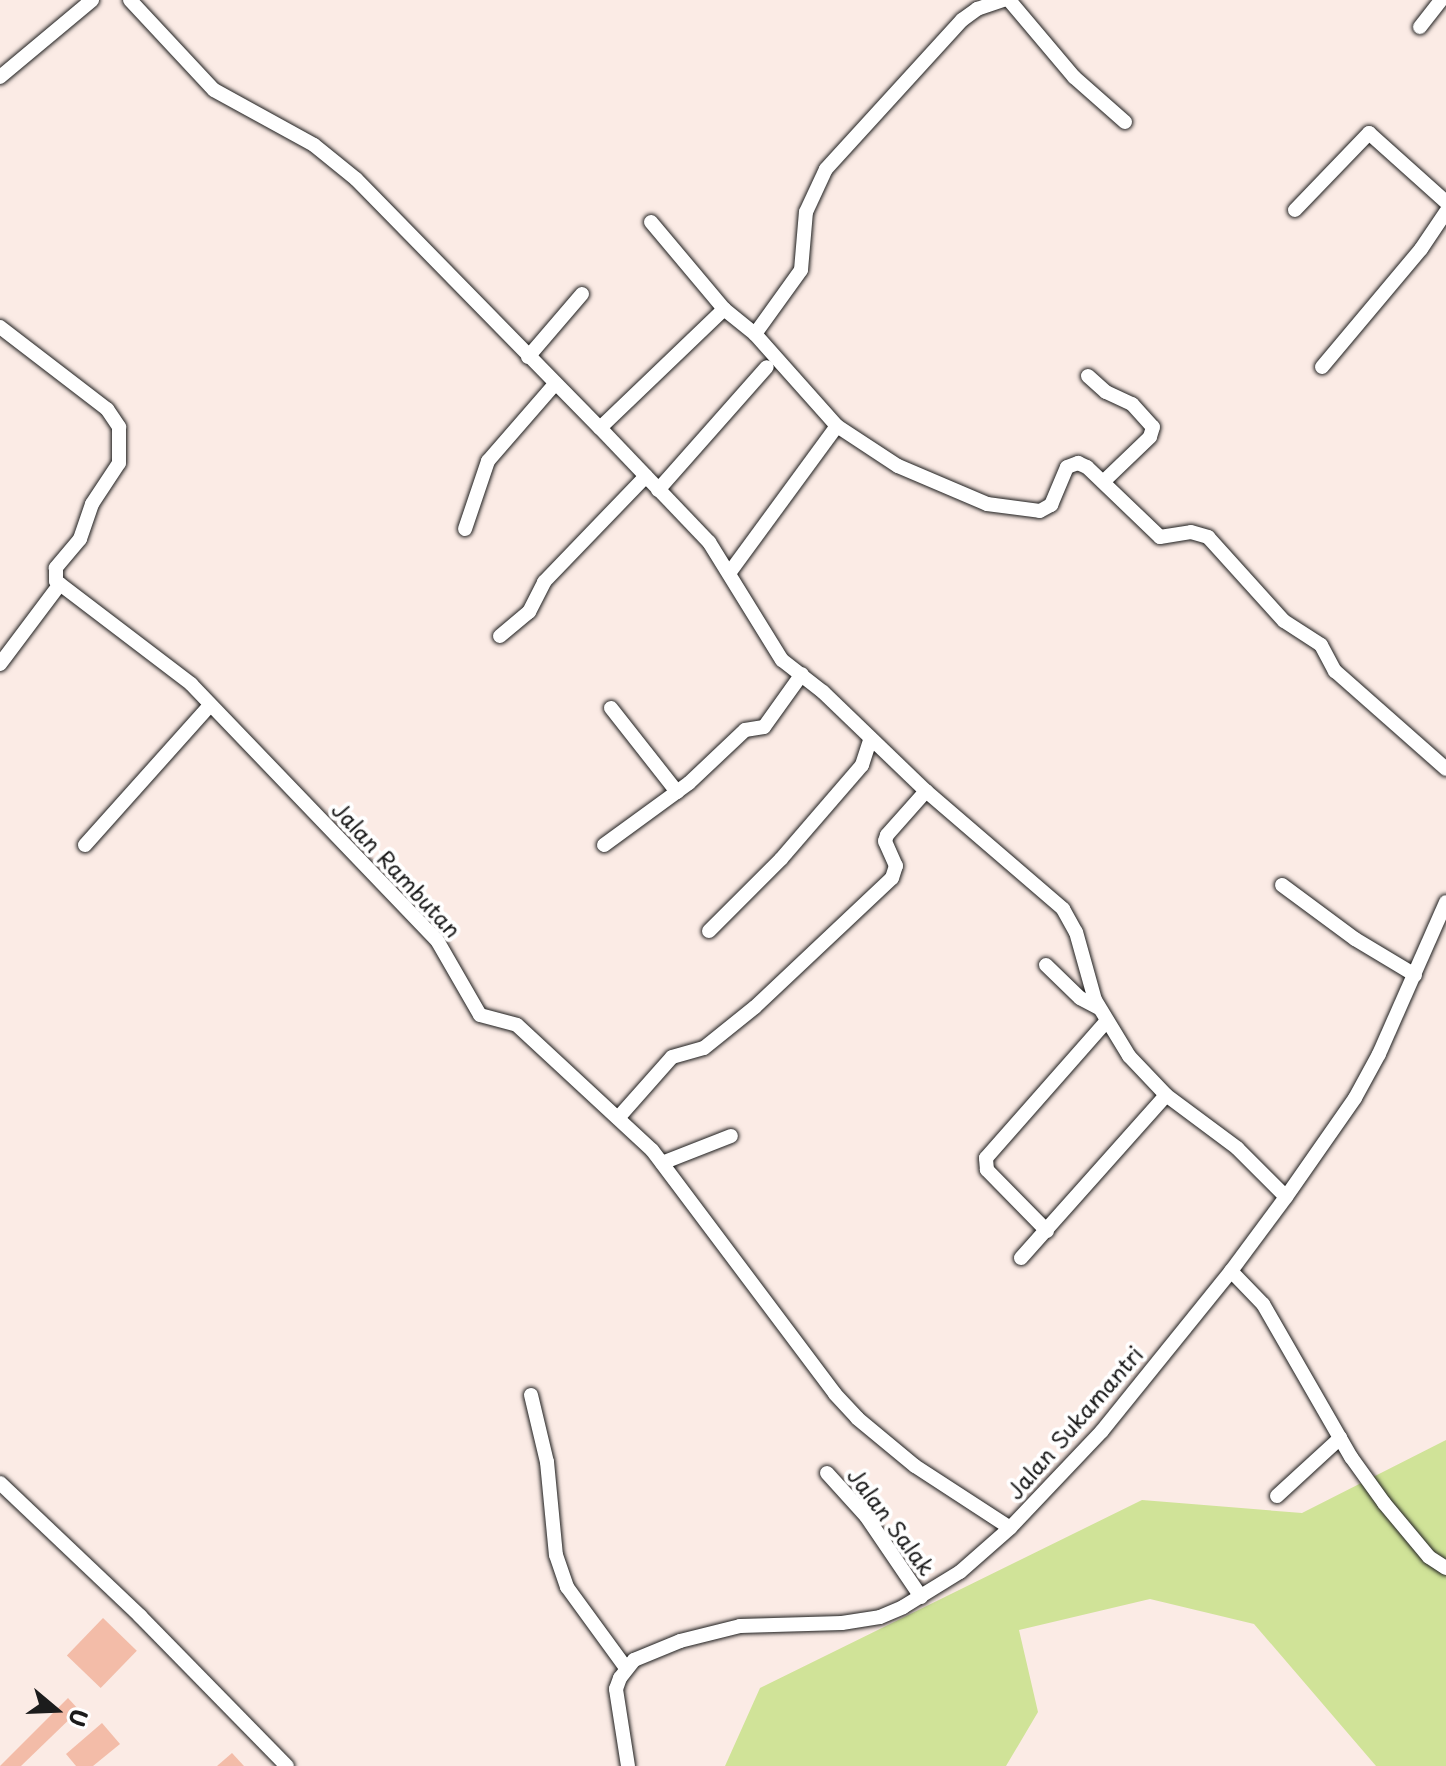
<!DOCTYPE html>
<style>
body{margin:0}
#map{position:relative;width:1446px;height:1766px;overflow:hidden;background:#fbebe5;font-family:"Playpen Sans",sans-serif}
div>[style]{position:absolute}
.green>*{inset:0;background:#d0e398}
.building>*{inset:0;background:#f3bca8;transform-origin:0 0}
.roads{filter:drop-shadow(0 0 2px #1c1c1c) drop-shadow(0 0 2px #1c1c1c)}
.minor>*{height:14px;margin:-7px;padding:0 7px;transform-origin:7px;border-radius:7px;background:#fff}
span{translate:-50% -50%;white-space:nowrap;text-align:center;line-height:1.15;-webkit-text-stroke:8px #fff;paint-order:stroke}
.street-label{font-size:22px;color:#1c1c1c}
.north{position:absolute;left:16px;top:1670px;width:80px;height:80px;-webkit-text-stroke:6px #fff;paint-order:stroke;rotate:109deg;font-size:22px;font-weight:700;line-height:32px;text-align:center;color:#1c1c1c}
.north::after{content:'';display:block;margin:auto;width:28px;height:36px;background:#1c1c1c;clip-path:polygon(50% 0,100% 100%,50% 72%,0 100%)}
</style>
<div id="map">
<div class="green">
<div style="clip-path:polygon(1446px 1440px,1446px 1766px,1376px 1766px,1254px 1624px,1150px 1599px,1019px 1630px,1038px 1712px,1006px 1766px,725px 1766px,760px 1688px,1142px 1500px,1302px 1513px)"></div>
</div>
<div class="building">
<div style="left:103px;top:1618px;width:47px;height:52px;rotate:44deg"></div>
<div style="clip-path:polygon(68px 1698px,79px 1710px,21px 1766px,0 1766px)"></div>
<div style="clip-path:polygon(102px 1723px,120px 1744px,93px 1766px,76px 1766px,66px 1754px)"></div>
<div style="clip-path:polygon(232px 1753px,244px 1766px,217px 1766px)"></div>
</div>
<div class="roads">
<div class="minor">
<div style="left:130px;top:0;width:123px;rotate:47deg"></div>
<div style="left:214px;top:90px;width:114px;rotate:28.8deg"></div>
<div style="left:314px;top:145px;width:54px;rotate:39deg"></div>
<div style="left:356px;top:179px;width:349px;rotate:45.6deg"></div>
<div style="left:600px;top:428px;width:158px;rotate:46.3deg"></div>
<div style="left:709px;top:542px;width:139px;rotate:58.3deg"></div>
<div style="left:782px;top:660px;width:52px;rotate:38deg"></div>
<div style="left:823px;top:692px;width:143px;rotate:43.9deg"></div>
<div style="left:926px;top:791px;width:181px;rotate:40.7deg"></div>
<div style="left:1063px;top:909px;width:26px;rotate:61deg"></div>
<div style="left:1076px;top:932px;width:71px;rotate:74.4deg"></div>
<div style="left:1095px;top:1000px;width:66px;rotate:58.7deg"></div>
<div style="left:1129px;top:1056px;width:54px;rotate:46.5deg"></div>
<div style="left:1166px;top:1095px;width:89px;rotate:36.7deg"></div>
<div style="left:1237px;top:1148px;width:69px;rotate:45deg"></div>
<div style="left:1009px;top:0;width:101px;rotate:49.8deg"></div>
<div style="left:1074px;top:77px;width:68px;rotate:41.4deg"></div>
<div style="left:1420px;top:27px;width:34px;rotate:-52deg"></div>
<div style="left:0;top:77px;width:120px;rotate:-39.9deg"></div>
<div style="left:1295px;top:210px;width:107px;rotate:-46.1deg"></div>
<div style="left:1369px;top:133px;width:103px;rotate:41.9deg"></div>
<div style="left:651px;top:222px;width:114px;rotate:50deg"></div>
<div style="left:0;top:327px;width:135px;rotate:37.5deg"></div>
<div style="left:107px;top:409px;width:22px;rotate:56deg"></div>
<div style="left:119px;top:427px;width:36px;rotate:90deg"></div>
<div style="left:119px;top:463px;width:49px;rotate:123.4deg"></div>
<div style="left:92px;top:504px;width:37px;rotate:109deg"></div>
<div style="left:80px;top:539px;width:38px;rotate:130deg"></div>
<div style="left:56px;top:568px;width:13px;rotate:90deg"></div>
<div style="left:56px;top:581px;width:170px;rotate:37.3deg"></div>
<div style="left:191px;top:684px;width:357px;rotate:46.2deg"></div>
<div style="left:438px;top:942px;width:84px;rotate:60.1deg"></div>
<div style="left:480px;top:1015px;width:38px;rotate:15deg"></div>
<div style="left:517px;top:1025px;width:184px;rotate:42.8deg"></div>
<div style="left:652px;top:1150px;width:305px;rotate:53.1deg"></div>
<div style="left:835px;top:1394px;width:33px;rotate:47deg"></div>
<div style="left:857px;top:1418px;width:75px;rotate:39.6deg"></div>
<div style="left:915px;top:1466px;width:113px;rotate:33.1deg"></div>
<div style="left:755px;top:334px;width:79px;rotate:-54.3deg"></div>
<div style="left:801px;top:270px;width:58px;rotate:-85.1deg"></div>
<div style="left:806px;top:212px;width:47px;rotate:-65.1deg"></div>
<div style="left:826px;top:169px;width:202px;rotate:-47.6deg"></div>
<div style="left:962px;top:20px;width:19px;rotate:-36deg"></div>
<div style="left:977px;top:9px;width:28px;rotate:-19deg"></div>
<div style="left:528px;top:357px;width:83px;rotate:-49.4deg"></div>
<div style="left:1322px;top:367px;width:154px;rotate:-50deg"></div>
<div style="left:1421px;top:249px;width:45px;rotate:-56deg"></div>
<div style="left:1088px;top:376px;width:24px;rotate:42deg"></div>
<div style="left:1106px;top:392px;width:29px;rotate:25deg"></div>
<div style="left:1132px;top:404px;width:31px;rotate:48deg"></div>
<div style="left:1153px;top:427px;width:10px;rotate:107deg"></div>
<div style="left:1150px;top:437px;width:65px;rotate:136.2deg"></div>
<div style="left:600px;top:428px;width:172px;rotate:-43.8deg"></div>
<div style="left:724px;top:309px;width:40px;rotate:39deg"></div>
<div style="left:755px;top:334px;width:123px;rotate:48.3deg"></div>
<div style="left:837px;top:426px;width:73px;rotate:33.3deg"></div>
<div style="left:898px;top:466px;width:97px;rotate:23.1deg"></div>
<div style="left:987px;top:504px;width:53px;rotate:7.5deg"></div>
<div style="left:1040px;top:511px;width:13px;rotate:-29deg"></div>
<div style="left:1051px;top:505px;width:41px;rotate:-67.2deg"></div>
<div style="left:1067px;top:467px;width:12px;rotate:-20deg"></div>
<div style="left:1078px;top:463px;width:10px;rotate:24deg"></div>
<div style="left:1087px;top:467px;width:101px;rotate:43.8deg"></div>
<div style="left:1160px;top:537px;width:31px;rotate:-9deg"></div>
<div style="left:1191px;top:532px;width:18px;rotate:16deg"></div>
<div style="left:1208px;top:537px;width:113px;rotate:47.9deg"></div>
<div style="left:1284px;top:621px;width:44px;rotate:33deg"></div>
<div style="left:1321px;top:645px;width:30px;rotate:62deg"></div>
<div style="left:1335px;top:671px;width:148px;rotate:41.4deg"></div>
<div style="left:658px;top:490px;width:164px;rotate:-48.5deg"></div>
<div style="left:465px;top:529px;width:72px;rotate:-71.3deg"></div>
<div style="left:488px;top:461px;width:102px;rotate:-49deg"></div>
<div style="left:730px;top:572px;width:181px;rotate:-53.8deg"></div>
<div style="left:500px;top:636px;width:38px;rotate:-40deg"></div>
<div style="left:529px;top:612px;width:34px;rotate:-63deg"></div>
<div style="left:544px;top:582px;width:147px;rotate:-46.1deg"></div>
<div style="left:0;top:664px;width:100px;rotate:-53.1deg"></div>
<div style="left:611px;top:708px;width:107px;rotate:51.8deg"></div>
<div style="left:85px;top:845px;width:188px;rotate:-48.2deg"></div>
<div style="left:604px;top:845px;width:105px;rotate:-36.1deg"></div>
<div style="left:689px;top:783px;width:77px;rotate:-43.4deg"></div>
<div style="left:745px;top:730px;width:19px;rotate:-9deg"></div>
<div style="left:764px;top:727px;width:65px;rotate:-54.4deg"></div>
<div style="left:1282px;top:885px;width:91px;rotate:36.5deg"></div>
<div style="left:1355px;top:939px;width:70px;rotate:31deg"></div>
<div style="left:709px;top:931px;width:102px;rotate:-45deg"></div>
<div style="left:781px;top:859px;width:124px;rotate:-49.2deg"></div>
<div style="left:862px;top:765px;width:28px;rotate:-72deg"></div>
<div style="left:1046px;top:965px;width:47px;rotate:44.1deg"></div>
<div style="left:1080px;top:998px;width:21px;rotate:28deg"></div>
<div style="left:618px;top:1118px;width:81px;rotate:-48.5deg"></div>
<div style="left:672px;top:1057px;width:33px;rotate:-16deg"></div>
<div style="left:704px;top:1048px;width:65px;rotate:-38.8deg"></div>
<div style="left:755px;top:1007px;width:188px;rotate:-43.3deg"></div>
<div style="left:892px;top:878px;width:13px;rotate:-72deg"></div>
<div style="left:896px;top:866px;width:27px;rotate:-114deg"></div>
<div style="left:885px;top:841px;width:6px;rotate:-72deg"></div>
<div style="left:887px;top:835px;width:59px;rotate:-48.4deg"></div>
<div style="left:662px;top:1163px;width:74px;rotate:-21.4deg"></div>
<div style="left:1047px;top:1231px;width:86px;rotate:-134.5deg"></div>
<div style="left:987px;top:1170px;width:12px;rotate:-95deg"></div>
<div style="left:986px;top:1158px;width:181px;rotate:-48.6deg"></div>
<div style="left:1021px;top:1258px;width:218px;rotate:-48.3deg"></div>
<div style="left:1231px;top:1271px;width:46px;rotate:45.9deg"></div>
<div style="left:1263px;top:1304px;width:177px;rotate:60.1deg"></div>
<div style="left:1351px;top:1457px;width:57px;rotate:54.3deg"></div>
<div style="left:1384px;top:1503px;width:70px;rotate:50.2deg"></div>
<div style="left:1429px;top:1557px;width:20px;rotate:33deg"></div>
<div style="left:531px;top:1395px;width:69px;rotate:76.6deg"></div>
<div style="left:547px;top:1462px;width:93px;rotate:84.5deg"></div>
<div style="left:556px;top:1555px;width:34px;rotate:71deg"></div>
<div style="left:567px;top:1587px;width:100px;rotate:53.9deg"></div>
<div style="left:827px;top:1473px;width:58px;rotate:47.8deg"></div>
<div style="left:866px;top:1516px;width:98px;rotate:55.8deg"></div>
<div style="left:0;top:1483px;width:193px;rotate:43.5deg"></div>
<div style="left:140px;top:1616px;width:210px;rotate:45.6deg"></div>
<div style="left:1277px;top:1496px;width:86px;rotate:-42.6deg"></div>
<div style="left:628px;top:1766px;width:78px;rotate:-98.9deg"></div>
<div style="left:616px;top:1689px;width:12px;rotate:-70deg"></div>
<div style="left:620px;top:1678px;width:23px;rotate:-52deg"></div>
<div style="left:634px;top:1660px;width:50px;rotate:-22.4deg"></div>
<div style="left:680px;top:1641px;width:62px;rotate:-14deg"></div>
<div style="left:740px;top:1626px;width:102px;rotate:-1.7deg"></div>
<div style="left:842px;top:1623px;width:38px;rotate:-9deg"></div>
<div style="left:880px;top:1617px;width:25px;rotate:-23deg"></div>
<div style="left:903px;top:1607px;width:67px;rotate:-31.6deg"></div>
<div style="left:960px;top:1572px;width:67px;rotate:-41.3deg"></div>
<div style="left:1010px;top:1528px;width:134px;rotate:-46.5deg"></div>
<div style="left:1102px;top:1431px;width:206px;rotate:-51.1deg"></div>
<div style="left:1231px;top:1271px;width:92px;rotate:-53.4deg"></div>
<div style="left:1286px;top:1197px;width:121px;rotate:-55.1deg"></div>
<div style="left:1355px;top:1098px;width:50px;rotate:-61.4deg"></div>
<div style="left:1379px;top:1054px;width:166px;rotate:-66.2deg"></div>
</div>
</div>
<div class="street-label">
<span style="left:397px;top:869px;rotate:47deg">Jalan Rambutan</span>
<span style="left:1074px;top:1422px;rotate:-49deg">Jalan Sukamantri</span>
<span style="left:892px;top:1521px;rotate:53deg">Jalan Salak</span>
</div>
<div class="north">U</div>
</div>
